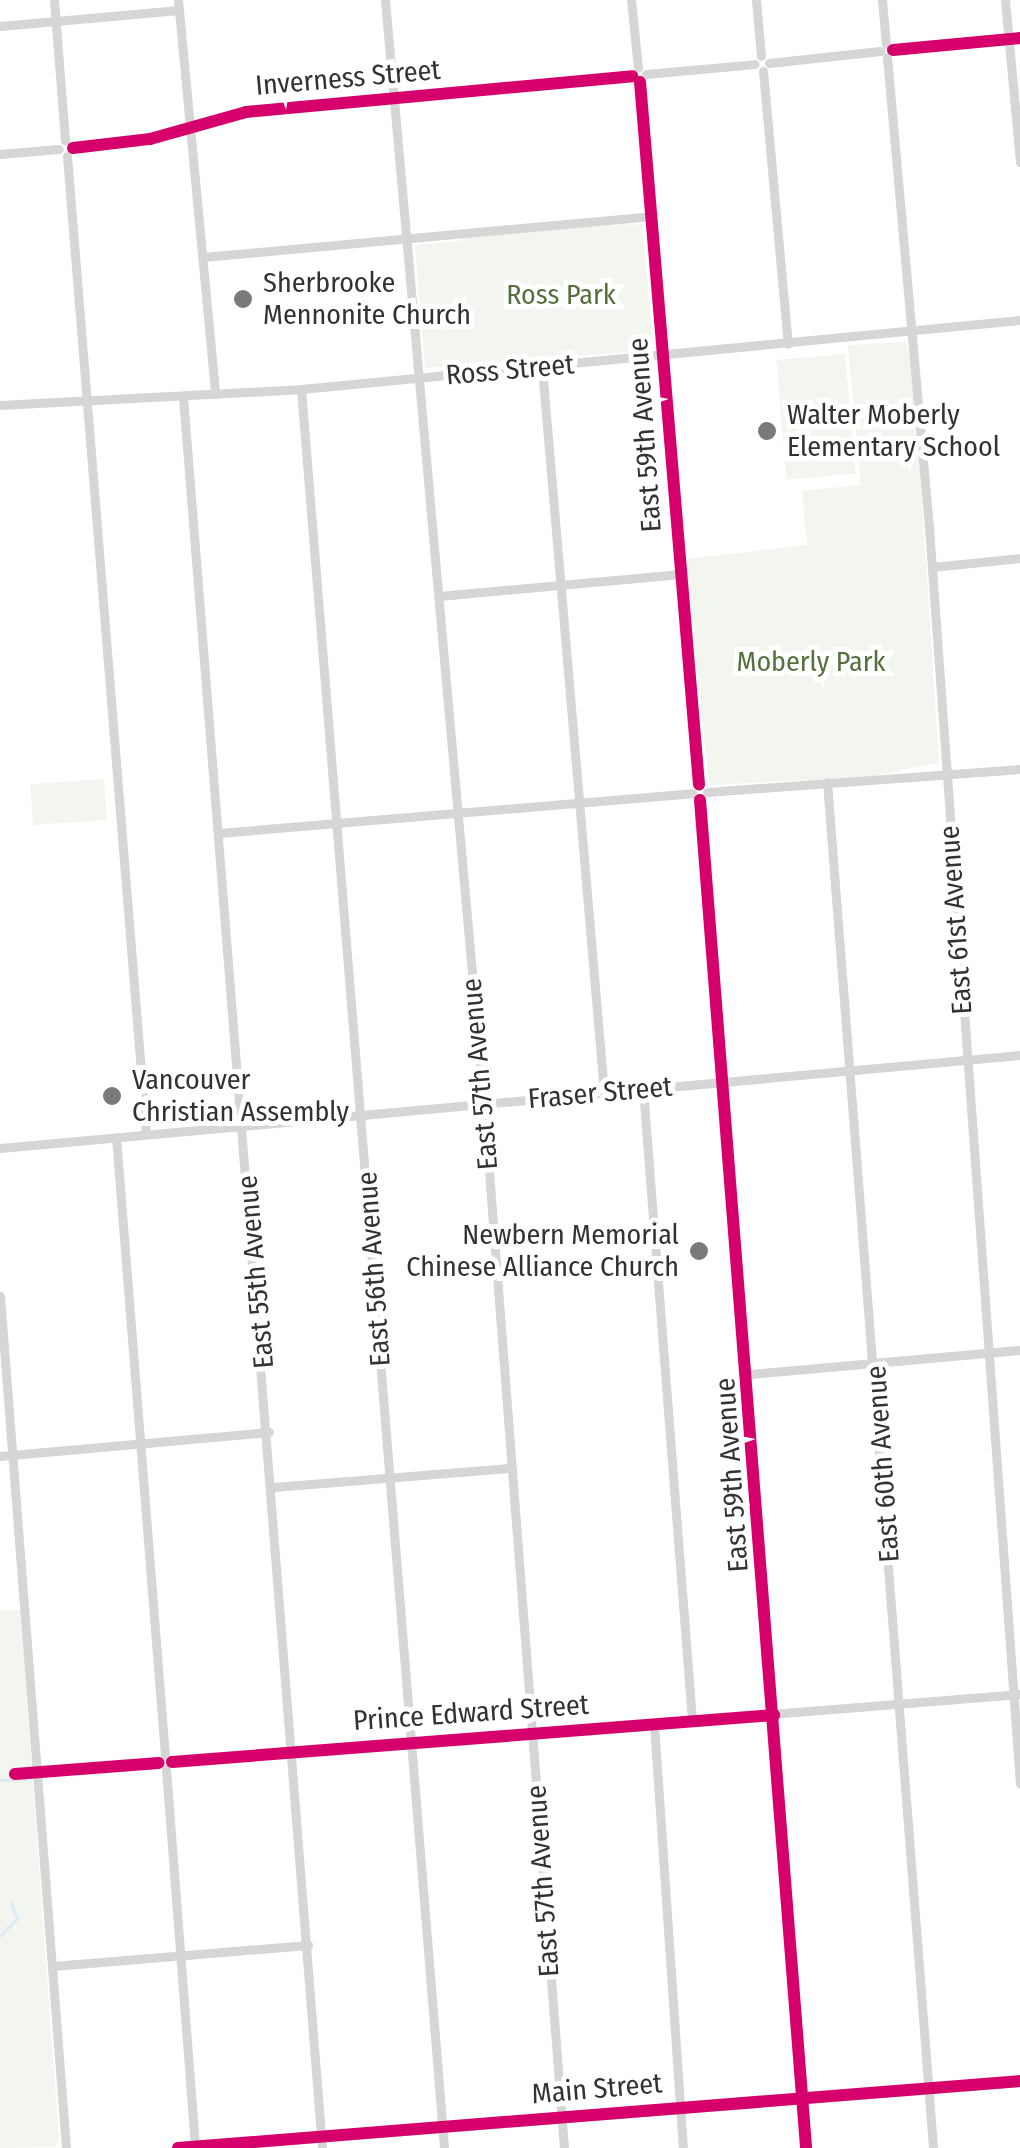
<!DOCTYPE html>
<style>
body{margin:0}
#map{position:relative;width:1020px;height:2148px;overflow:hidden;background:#fff;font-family:"Fira Sans Condensed",sans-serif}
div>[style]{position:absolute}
.green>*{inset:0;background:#f2f6ee;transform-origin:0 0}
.stream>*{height:2.5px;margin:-1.25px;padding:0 1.25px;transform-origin:1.25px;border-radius:1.25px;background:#dceaf3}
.minor>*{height:9px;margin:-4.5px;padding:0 4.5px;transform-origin:4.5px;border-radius:4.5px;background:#d6d6d6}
.major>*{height:11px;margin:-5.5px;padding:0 5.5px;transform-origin:5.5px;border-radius:5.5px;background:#c9c9c9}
.cycleway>*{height:12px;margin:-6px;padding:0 6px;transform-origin:6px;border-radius:6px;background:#d6006c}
.dots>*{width:28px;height:28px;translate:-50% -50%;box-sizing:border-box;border:5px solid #fff;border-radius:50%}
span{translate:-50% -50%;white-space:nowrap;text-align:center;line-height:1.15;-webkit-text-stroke:10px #fff;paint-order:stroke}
.street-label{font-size:28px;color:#323232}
.poi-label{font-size:28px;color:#323232}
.left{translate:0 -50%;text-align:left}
.right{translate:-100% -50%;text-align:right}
.park-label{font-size:28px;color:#55703d}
</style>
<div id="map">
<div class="green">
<div style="clip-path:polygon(642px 224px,654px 350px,425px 368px,415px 245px,460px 241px,471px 231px)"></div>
<div style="clip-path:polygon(906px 342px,913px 365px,939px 762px,872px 777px,709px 785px,685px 559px,807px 545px,802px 491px,861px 485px,848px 345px)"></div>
<div style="left:845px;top:354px;width:120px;height:69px;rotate:85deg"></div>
<div style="left:104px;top:779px;width:41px;height:74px;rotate:86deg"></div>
<div style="clip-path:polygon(20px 1610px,59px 2140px,55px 2147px,0 2148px,0 1611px)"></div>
</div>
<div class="stream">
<div style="left:0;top:1780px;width:25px;rotate:-2deg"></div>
<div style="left:1px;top:1935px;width:23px;rotate:-45deg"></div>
<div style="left:17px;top:1919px;width:17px;rotate:-111deg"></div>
</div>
<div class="minor">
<div style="left:54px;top:0;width:141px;rotate:85.5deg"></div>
<div style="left:178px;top:0;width:396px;rotate:84.6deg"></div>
<div style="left:385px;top:0;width:1123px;rotate:84.89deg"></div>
<div style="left:485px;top:1119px;width:1032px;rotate:85.61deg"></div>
<div style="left:631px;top:0;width:68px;rotate:84.1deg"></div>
<div style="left:756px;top:0;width:56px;rotate:84.9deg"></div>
<div style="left:882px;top:0;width:44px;rotate:84.8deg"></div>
<div style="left:1005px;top:0;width:163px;rotate:84.7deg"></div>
<div style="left:0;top:26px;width:180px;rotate:-5.1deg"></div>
<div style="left:893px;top:50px;width:128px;rotate:-5.4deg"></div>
<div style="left:887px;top:57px;width:472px;rotate:84.9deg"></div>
<div style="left:929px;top:527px;width:1260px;rotate:85.86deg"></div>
<div style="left:769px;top:63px;width:112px;rotate:-6.2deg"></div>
<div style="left:763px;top:71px;width:274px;rotate:84.8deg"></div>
<div style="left:646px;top:74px;width:109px;rotate:-5.2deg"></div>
<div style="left:640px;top:82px;width:705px;rotate:85.2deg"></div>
<div style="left:73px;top:148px;width:78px;rotate:-6.7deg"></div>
<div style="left:150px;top:139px;width:100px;rotate:-15.7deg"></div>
<div style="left:246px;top:112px;width:388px;rotate:-5.3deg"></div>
<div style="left:0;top:154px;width:59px;rotate:-4.8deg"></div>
<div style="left:67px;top:156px;width:981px;rotate:85.38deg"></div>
<div style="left:203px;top:257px;width:451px;rotate:-5.2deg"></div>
<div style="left:542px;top:368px;width:727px;rotate:85.11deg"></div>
<div style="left:301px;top:389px;width:1765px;rotate:85.35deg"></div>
<div style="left:183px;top:397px;width:1757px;rotate:85.46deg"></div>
<div style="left:0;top:405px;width:301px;rotate:-3deg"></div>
<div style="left:301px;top:389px;width:722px;rotate:-5.48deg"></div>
<div style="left:932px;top:567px;width:88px;rotate:-5.8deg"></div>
<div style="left:439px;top:596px;width:243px;rotate:-5.2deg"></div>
<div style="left:827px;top:782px;width:1370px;rotate:85.56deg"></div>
<div style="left:707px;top:792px;width:314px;rotate:-4.2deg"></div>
<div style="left:700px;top:800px;width:1352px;rotate:85.5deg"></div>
<div style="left:219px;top:833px;width:475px;rotate:-4.8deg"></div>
<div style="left:643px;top:1089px;width:633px;rotate:85.56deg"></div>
<div style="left:116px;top:1137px;width:621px;rotate:85.47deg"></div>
<div style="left:0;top:1148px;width:1024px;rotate:-5.21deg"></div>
<div style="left:0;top:1296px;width:855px;rotate:85.57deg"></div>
<div style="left:750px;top:1374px;width:271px;rotate:-5.1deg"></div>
<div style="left:0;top:1456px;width:270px;rotate:-5.1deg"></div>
<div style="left:274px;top:1487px;width:238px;rotate:-4.6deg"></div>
<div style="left:654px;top:1724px;width:425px;rotate:86.1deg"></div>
<div style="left:172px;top:1762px;width:851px;rotate:-4.58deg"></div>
<div style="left:166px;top:1769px;width:380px;rotate:85.6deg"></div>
<div style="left:39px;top:1771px;width:120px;rotate:-3.8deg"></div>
<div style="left:53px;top:1966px;width:256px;rotate:-4.7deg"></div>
</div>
<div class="major">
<div style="left:178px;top:2148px;width:845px;rotate:-4.55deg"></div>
</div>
<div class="cycleway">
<div style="left:893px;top:50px;width:128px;rotate:-5.4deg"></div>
<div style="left:640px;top:82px;width:705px;rotate:85.2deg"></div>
<div style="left:73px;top:148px;width:78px;rotate:-6.7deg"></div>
<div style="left:150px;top:139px;width:100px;rotate:-15.7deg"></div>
<div style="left:246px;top:112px;width:388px;rotate:-5.3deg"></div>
<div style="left:700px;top:800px;width:1352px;rotate:85.5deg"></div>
<div style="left:172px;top:1762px;width:604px;rotate:-4.46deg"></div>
<div style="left:15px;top:1774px;width:144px;rotate:-4.4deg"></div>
<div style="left:178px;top:2148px;width:845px;rotate:-4.55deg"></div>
</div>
<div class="dots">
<div style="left:243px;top:299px;background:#7a7a7a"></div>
<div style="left:767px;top:431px;background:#7a7a7a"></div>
<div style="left:112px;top:1096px;background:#7a7a7a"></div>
<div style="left:699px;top:1251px;background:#7a7a7a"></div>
</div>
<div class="street-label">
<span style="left:348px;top:78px;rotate:-5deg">Inverness Street</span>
<span style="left:510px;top:370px;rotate:-5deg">Ross Street</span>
<span style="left:645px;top:435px;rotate:-94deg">East 59th Avenue</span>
<span style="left:956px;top:920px;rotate:-94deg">East 61st Avenue</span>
<span style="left:480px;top:1074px;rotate:-95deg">East 57th Avenue</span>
<span style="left:600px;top:1093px;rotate:-5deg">Fraser Street</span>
<span style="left:374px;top:1269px;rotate:-94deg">East 56th Avenue</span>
<span style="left:256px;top:1272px;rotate:-95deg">East 55th Avenue</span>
<span style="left:883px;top:1464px;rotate:-94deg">East 60th Avenue</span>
<span style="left:732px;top:1475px;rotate:-94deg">East 59th Avenue</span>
<span style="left:471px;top:1713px;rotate:-4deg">Prince Edward Street</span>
<span style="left:543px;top:1881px;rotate:-94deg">East 57th Avenue</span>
<span style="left:597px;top:2089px;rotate:-5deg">Main Street</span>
</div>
<div class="poi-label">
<span class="left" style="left:263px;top:299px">Sherbrooke<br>Mennonite Church</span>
<span class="left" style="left:787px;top:431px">Walter Moberly<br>Elementary School</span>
<span class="left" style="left:132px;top:1096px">Vancouver<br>Christian Assembly</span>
<span class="right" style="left:679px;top:1251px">Newbern Memorial<br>Chinese Alliance Church</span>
</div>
<div class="park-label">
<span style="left:561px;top:295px">Ross Park</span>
<span style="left:811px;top:662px">Moberly Park</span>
</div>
</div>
